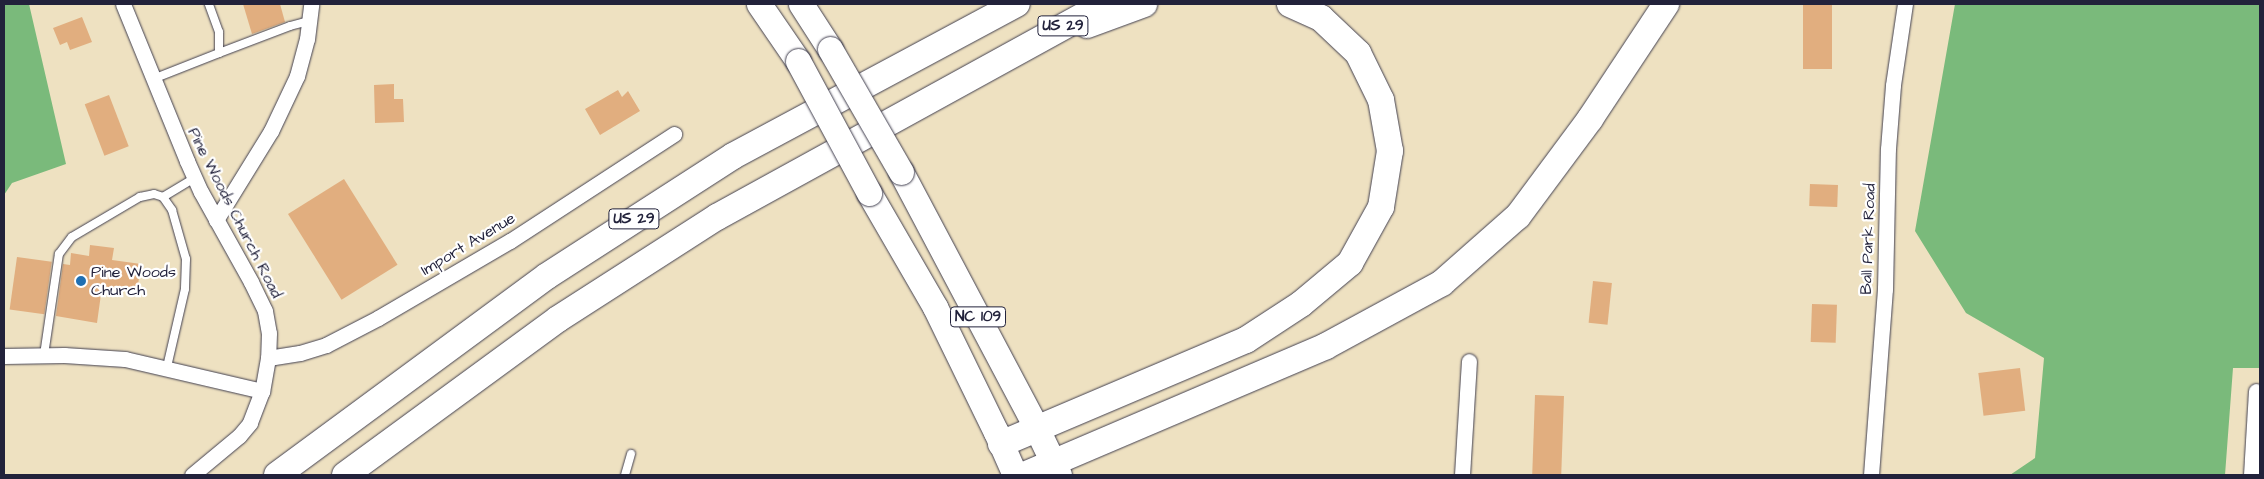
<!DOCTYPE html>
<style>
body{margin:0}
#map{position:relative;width:2264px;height:479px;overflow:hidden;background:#eee1c1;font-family:"Architects Daughter",sans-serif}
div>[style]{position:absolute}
.forest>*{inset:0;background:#7aba7b}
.building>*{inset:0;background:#e1ae7f;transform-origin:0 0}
.roads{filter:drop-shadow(0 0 1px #413f4f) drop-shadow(0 0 1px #413f4f)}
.service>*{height:8px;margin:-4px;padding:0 4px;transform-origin:4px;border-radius:4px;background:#fff}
.minor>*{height:15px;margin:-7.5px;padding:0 7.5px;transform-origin:7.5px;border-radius:7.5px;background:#fff}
.primary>*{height:25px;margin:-12.5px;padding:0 12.5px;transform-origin:12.5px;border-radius:12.5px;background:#fff}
.trunk>*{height:26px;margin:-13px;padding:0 13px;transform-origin:13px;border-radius:13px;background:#fff}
.bridges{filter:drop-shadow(0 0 1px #413f4f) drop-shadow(0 0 1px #413f4f)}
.primary-bridge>*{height:25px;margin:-12.5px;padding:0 12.5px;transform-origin:12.5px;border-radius:12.5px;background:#fff}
.dots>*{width:14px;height:14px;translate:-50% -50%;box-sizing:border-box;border:2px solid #fff;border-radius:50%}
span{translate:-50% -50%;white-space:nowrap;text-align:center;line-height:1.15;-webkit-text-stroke:4.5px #fff;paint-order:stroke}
.shield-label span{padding:1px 4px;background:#fff;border:1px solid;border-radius:4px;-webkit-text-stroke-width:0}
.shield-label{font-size:15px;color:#22223b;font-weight:700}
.street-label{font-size:16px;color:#22223b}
.poi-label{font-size:16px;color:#22223b}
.left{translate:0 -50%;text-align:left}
.frame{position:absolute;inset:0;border:5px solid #22223b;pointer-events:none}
</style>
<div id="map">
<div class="forest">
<div style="clip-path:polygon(4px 4px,29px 4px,66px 164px,12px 183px,4px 195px)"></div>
<div style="clip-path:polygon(1955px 4px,2260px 4px,2260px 368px,2233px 368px,2225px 475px,2010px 475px,2035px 458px,2044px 358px,1966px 313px,1915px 231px)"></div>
</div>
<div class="building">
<div style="clip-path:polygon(243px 4px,280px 4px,285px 22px,252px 34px)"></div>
<div style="left:1803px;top:4px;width:29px;height:65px"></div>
<div style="clip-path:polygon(82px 17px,92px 42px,70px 50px,67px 42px,60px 45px,53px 28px)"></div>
<div style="clip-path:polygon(394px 84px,394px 99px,403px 99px,404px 122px,375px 123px,374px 85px)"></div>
<div style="clip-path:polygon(618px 90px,622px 97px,628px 91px,640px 111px,600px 135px,585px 109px)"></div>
<div style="left:109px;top:95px;width:55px;height:26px;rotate:69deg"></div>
<div style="left:344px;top:179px;width:101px;height:66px;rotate:58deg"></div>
<div style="left:1810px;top:184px;width:28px;height:22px;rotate:2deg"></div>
<div style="clip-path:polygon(90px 245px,114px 248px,112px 260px,141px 264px,137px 292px,102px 287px,97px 323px,56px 316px,63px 264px,70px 265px,71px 253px,89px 256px)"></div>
<div style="left:17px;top:257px;width:35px;height:53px;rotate:8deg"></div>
<div style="left:1593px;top:281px;width:19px;height:42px;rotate:6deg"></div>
<div style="left:1812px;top:304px;width:25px;height:38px;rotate:2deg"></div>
<div style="left:2020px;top:368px;width:43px;height:42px;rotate:83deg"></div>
<div style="left:1535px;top:395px;width:29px;height:80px;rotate:2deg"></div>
</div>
<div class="roads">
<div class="service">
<div style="left:219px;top:53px;width:76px;rotate:-20.8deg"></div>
<div style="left:290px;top:26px;width:20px;rotate:-15deg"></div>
<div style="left:153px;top:79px;width:71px;rotate:-21.5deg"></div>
<div style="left:219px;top:53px;width:21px;rotate:-90deg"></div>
<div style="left:219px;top:32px;width:30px;rotate:-110deg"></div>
<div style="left:163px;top:197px;width:37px;rotate:-31deg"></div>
<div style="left:44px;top:355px;width:102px;rotate:-81.6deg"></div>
<div style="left:59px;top:254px;width:21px;rotate:-53deg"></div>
<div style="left:72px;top:237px;width:79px;rotate:-30.5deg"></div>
<div style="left:140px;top:197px;width:14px;rotate:-12deg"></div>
<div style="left:154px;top:194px;width:9px;rotate:18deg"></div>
<div style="left:163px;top:197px;width:16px;rotate:55deg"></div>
<div style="left:172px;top:210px;width:51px;rotate:74.1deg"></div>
<div style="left:186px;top:259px;width:30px;rotate:92deg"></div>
<div style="left:185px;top:289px;width:80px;rotate:103deg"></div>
<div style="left:625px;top:475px;width:22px;rotate:-74deg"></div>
</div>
<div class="minor">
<div style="left:123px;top:4px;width:170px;rotate:67.8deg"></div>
<div style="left:187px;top:161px;width:34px;rotate:66deg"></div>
<div style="left:201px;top:192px;width:103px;rotate:60.9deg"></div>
<div style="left:251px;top:282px;width:32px;rotate:64deg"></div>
<div style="left:265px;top:311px;width:22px;rotate:80deg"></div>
<div style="left:269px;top:333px;width:25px;rotate:92deg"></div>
<div style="left:268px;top:358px;width:34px;rotate:100deg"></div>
<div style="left:262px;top:391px;width:34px;rotate:111deg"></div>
<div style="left:250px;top:423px;width:17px;rotate:130deg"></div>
<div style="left:239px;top:436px;width:61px;rotate:140.3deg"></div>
<div style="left:216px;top:220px;width:105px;rotate:-58.3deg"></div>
<div style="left:271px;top:131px;width:61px;rotate:-64.7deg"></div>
<div style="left:297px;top:76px;width:38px;rotate:-75deg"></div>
<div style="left:307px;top:39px;width:35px;rotate:-83deg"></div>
<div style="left:4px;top:356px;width:60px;rotate:-1deg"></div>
<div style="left:64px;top:355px;width:61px;rotate:3.8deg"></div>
<div style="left:125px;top:359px;width:141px;rotate:13.1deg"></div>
<div style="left:268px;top:358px;width:32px;rotate:-9deg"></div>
<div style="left:300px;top:353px;width:27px;rotate:-17deg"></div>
<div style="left:326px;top:345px;width:59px;rotate:-27.4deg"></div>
<div style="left:378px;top:318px;width:153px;rotate:-30.3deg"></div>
<div style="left:510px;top:241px;width:196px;rotate:-33.1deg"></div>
<div style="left:1462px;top:475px;width:114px;rotate:-86.5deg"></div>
<div style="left:1871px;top:475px;width:187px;rotate:-85.7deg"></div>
<div style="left:1885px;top:289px;width:140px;rotate:-88.8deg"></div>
<div style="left:1888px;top:149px;width:64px;rotate:-85.5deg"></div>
<div style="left:1893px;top:85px;width:82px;rotate:-81.6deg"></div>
<div style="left:2251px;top:475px;width:84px;rotate:-86.6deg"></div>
</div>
<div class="primary">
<div style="left:759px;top:4px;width:69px;rotate:55.6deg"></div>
<div style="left:801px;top:4px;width:54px;rotate:57.2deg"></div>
<div style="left:901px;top:172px;width:291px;rotate:62.1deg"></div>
<div style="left:1037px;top:429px;width:51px;rotate:64.4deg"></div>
<div style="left:869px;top:193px;width:132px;rotate:59.9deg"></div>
<div style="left:935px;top:307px;width:139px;rotate:64deg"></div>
<div style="left:996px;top:432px;width:47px;rotate:66.2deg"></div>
</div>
<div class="trunk">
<div style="left:1087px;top:25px;width:61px;rotate:-20.2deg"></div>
<div style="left:1001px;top:444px;width:266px;rotate:-23deg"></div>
<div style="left:1246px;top:340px;width:66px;rotate:-33.2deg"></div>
<div style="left:1301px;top:304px;width:64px;rotate:-39.9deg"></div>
<div style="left:1350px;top:263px;width:64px;rotate:-61deg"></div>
<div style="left:1381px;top:207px;width:57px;rotate:-80.9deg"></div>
<div style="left:1390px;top:151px;width:52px;rotate:-100deg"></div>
<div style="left:1381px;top:100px;width:52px;rotate:-116.1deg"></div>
<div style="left:1358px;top:53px;width:51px;rotate:-136.6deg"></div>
<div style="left:1321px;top:18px;width:34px;rotate:-156deg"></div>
<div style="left:277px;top:475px;width:335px;rotate:-36.4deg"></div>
<div style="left:547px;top:276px;width:221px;rotate:-32.8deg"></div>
<div style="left:733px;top:156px;width:322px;rotate:-28.2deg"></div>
<div style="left:345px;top:475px;width:264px;rotate:-36.2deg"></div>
<div style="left:558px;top:319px;width:189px;rotate:-32.7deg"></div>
<div style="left:717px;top:217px;width:442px;rotate:-28.8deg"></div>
<div style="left:1024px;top:475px;width:328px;rotate:-23.1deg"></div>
<div style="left:1326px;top:346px;width:132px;rotate:-28.5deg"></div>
<div style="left:1442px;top:283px;width:101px;rotate:-41.4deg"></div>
<div style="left:1518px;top:216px;width:121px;rotate:-53.4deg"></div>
<div style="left:1590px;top:119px;width:138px;rotate:-56.5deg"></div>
</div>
</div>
<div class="bridges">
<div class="primary-bridge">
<div style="left:830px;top:49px;width:142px;rotate:60deg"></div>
<div style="left:798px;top:61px;width:150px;rotate:61.7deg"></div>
</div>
</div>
<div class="dots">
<div style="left:81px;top:281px;background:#1f6fb2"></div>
</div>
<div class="shield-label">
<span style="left:1063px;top:26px">US 29</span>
<span style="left:634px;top:219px">US 29</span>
<span style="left:978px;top:317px">NC 109</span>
</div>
<div class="street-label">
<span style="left:235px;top:213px;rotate:63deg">Pine Woods Church Road</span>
<span style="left:1868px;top:239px;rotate:-88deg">Ball Park Road</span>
<span style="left:468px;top:244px;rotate:-31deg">Import Avenue</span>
</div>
<div class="poi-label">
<span class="left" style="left:91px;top:281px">Pine Woods<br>Church</span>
</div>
<div class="frame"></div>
</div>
